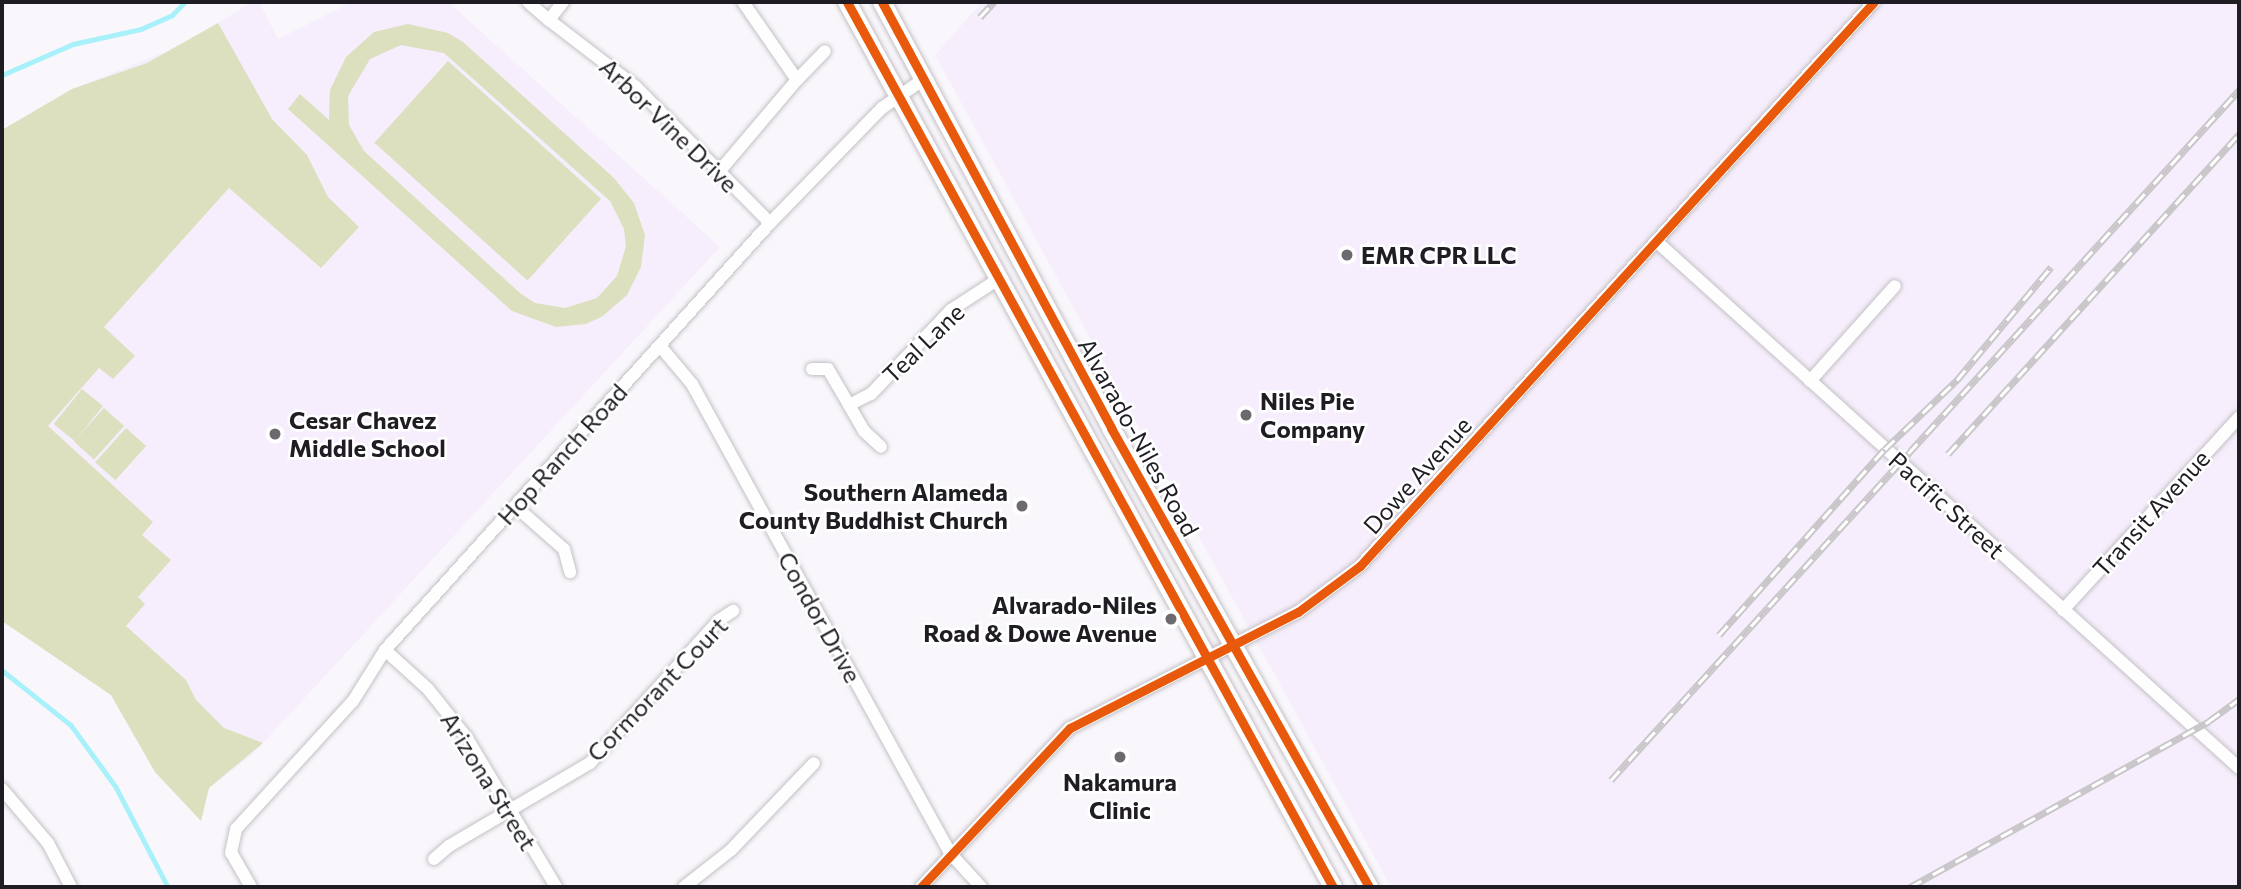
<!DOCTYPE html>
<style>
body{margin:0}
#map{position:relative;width:2241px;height:889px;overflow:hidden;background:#f9f7fb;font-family:Commissioner,sans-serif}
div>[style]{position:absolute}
.built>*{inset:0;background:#f6eefc}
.green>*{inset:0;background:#dce0be;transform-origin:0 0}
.stream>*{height:4.5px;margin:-2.25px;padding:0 2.25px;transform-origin:2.25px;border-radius:2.25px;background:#a8f1fa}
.roads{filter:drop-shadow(0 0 2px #c4c1c6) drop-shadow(0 0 2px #c4c1c6)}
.street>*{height:12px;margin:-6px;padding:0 6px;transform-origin:6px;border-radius:6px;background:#fefefe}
.secondary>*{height:18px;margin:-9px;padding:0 9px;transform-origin:9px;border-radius:9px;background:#fefefe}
.rail>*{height:7px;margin-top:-3.5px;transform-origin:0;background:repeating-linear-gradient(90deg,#fff 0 13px,#c9c7c9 0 26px);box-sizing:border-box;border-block:2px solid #c9c7c9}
.cycleway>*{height:9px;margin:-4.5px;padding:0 4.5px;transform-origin:4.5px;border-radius:4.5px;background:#e8590c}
.dots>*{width:19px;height:19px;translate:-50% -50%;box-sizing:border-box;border:4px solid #fff;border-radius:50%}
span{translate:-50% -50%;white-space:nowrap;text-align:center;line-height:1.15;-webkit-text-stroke:5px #fff;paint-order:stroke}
.street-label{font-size:24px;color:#201c23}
.poi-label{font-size:24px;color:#201c23;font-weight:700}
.left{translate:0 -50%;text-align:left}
.right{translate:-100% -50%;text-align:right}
.frame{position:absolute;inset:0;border:4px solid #201c23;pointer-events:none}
</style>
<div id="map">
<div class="built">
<div style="clip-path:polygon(251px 2px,259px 2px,278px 39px,352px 2px,448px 2px,720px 247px,253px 754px,209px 788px,201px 821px,155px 772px,111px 695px,2px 621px,2px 130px,72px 89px,188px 43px)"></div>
<div style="clip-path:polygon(982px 2px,2239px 2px,2239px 887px,1391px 887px,935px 55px)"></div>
</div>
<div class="green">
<div style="clip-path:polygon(218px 23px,272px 119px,307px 155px,328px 197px,359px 227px,321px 268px,229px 188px,104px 327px,135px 356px,113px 379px,99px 368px,48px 426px,153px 522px,142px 535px,171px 560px,138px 597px,145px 604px,126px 626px,186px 680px,196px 700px,224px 728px,263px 743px,209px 788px,201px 821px,155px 772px,111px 695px,2px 621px,2px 130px,72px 89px,147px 63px)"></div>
<div style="clip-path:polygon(evenodd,408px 24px,448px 33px,463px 42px,614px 178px,634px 203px,645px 235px,641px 267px,627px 295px,603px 316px,586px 324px,556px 327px,512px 311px,288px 109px,300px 94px,329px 120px,330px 90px,346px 57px,374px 32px,408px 24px,401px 45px,444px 53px,610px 201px,624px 229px,626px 246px,617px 276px,597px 298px,565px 308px,535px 303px,520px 293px,364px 151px,349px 125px,348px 96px,370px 59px,401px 45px)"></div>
<div style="left:448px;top:61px;width:206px;height:110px;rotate:42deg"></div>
<div style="left:82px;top:389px;width:27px;height:45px;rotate:39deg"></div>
<div style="left:104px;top:408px;width:27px;height:45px;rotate:42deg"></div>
<div style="left:126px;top:428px;width:27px;height:46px;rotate:42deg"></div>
</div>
<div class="stream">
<div style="left:2px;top:75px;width:77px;rotate:-23.6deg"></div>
<div style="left:73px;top:44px;width:70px;rotate:-12.4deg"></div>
<div style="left:141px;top:29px;width:34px;rotate:-24deg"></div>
<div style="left:172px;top:15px;width:18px;rotate:-45deg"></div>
<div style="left:2px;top:670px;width:88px;rotate:38.6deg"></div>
<div style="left:71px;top:725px;width:77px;rotate:54deg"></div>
<div style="left:116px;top:787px;width:113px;rotate:62.5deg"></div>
</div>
<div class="roads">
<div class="street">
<div style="left:528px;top:2px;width:28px;rotate:41deg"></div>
<div style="left:563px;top:2px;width:23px;rotate:128deg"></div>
<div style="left:549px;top:20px;width:110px;rotate:37.6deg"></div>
<div style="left:636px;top:87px;width:191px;rotate:45.4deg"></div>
<div style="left:797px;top:80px;width:40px;rotate:-46deg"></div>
<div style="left:718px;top:173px;width:122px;rotate:-49.7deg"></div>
<div style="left:797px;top:80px;width:95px;rotate:-124.7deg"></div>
<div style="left:1656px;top:241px;width:786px;rotate:42.11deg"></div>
<div style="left:660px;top:346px;width:50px;rotate:49.9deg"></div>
<div style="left:692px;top:384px;width:535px;rotate:61.18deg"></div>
<div style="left:950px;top:853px;width:46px;rotate:47.6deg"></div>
<div style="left:812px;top:369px;width:16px"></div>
<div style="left:828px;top:369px;width:42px;rotate:59.7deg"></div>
<div style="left:849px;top:405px;width:25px;rotate:-27deg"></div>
<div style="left:871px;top:394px;width:116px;rotate:-46.4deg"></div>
<div style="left:951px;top:310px;width:55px;rotate:-33.1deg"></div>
<div style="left:1810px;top:381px;width:127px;rotate:-48.2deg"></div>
<div style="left:849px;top:405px;width:30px;rotate:60deg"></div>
<div style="left:864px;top:431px;width:23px;rotate:43deg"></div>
<div style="left:515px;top:506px;width:65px;rotate:41.3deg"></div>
<div style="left:564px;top:549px;width:24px;rotate:75deg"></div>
<div style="left:2063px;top:610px;width:261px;rotate:-47.6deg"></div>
<div style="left:385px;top:650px;width:58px;rotate:42.2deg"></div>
<div style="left:428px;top:689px;width:63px;rotate:51.5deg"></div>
<div style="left:467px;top:738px;width:174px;rotate:59.1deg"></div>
<div style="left:2px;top:789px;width:71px;rotate:49.6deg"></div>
<div style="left:48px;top:843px;width:50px;rotate:62.4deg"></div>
<div style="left:434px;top:859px;width:20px;rotate:-41deg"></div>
<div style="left:449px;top:846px;width:164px;rotate:-30.5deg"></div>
<div style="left:590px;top:763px;width:193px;rotate:-47.9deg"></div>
<div style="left:719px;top:620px;width:17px;rotate:-33deg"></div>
<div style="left:251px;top:887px;width:39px;rotate:-120deg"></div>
<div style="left:231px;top:853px;width:25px;rotate:-78deg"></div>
<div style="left:236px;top:829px;width:173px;rotate:-47.6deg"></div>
<div style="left:353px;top:701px;width:60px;rotate:-57.9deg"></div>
<div style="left:385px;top:650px;width:575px;rotate:-47.96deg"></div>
<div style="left:770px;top:223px;width:161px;rotate:-45.8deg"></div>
<div style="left:882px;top:108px;width:51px;rotate:-34.6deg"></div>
<div style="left:684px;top:887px;width:60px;rotate:-38.2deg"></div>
<div style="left:731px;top:850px;width:120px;rotate:-46.3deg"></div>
<div style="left:921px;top:887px;width:218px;rotate:-46.9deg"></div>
<div style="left:1070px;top:728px;width:256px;rotate:-27deg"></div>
<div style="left:1298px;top:612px;width:77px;rotate:-36.6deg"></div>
<div style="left:1360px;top:566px;width:763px;rotate:-47.66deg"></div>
</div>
<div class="secondary">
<div style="left:847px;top:2px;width:1010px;rotate:61.23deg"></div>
<div style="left:882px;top:2px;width:484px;rotate:61.7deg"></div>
<div style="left:1111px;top:428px;width:527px;rotate:60.66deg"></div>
</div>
</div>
<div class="rail">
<div style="left:980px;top:17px;width:21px;rotate:-47deg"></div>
<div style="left:1948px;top:454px;width:433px;rotate:-47.7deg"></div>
<div style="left:1719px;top:635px;width:249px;rotate:-48.3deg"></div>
<div style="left:1885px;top:449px;width:100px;rotate:-43.8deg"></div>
<div style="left:1957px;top:380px;width:147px;rotate:-50.2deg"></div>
<div style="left:1611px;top:780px;width:933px;rotate:-47.69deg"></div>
<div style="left:1910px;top:887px;width:342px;rotate:-29deg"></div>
<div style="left:2209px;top:721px;width:37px;rotate:-36deg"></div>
</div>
<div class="cycleway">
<div style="left:847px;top:2px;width:1010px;rotate:61.23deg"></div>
<div style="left:882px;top:2px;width:484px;rotate:61.7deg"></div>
<div style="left:1111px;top:428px;width:527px;rotate:60.66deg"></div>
<div style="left:921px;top:887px;width:218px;rotate:-46.9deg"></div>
<div style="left:1070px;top:728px;width:256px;rotate:-27deg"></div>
<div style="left:1298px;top:612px;width:77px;rotate:-36.6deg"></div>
<div style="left:1360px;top:566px;width:763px;rotate:-47.66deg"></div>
</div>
<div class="dots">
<div style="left:1347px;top:255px;background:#6c696f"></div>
<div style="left:1246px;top:415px;background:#6c696f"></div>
<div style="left:275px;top:434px;background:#6c696f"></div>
<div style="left:1022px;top:506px;background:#6c696f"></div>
<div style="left:1171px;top:619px;background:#6c696f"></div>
<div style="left:1120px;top:757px;background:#6c696f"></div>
</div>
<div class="street-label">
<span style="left:669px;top:125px;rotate:44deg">Arbor Vine Drive</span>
<span style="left:923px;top:343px;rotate:-44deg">Teal Lane</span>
<span style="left:1139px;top:437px;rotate:61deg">Alvarado-Niles Road</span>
<span style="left:562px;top:454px;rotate:-48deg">Hop Ranch Road</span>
<span style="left:1417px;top:475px;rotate:-48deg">Dowe Avenue</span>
<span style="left:1947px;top:505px;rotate:42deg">Pacific Street</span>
<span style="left:2151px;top:513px;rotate:-48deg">Transit Avenue</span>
<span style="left:820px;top:617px;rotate:61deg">Condor Drive</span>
<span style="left:657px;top:689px;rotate:-46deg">Cormorant Court</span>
<span style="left:489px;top:781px;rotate:58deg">Arizona Street</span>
</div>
<div class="poi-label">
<span class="left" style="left:1361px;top:255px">EMR CPR LLC</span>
<span class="left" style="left:1260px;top:415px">Niles Pie<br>Company</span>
<span class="left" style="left:289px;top:434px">Cesar Chavez<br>Middle School</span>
<span class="right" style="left:1008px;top:506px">Southern Alameda<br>County Buddhist Church</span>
<span class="right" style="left:1157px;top:619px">Alvarado-Niles<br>Road &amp; Dowe Avenue</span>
<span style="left:1120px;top:796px">Nakamura<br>Clinic</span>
</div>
<div class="frame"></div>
</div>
